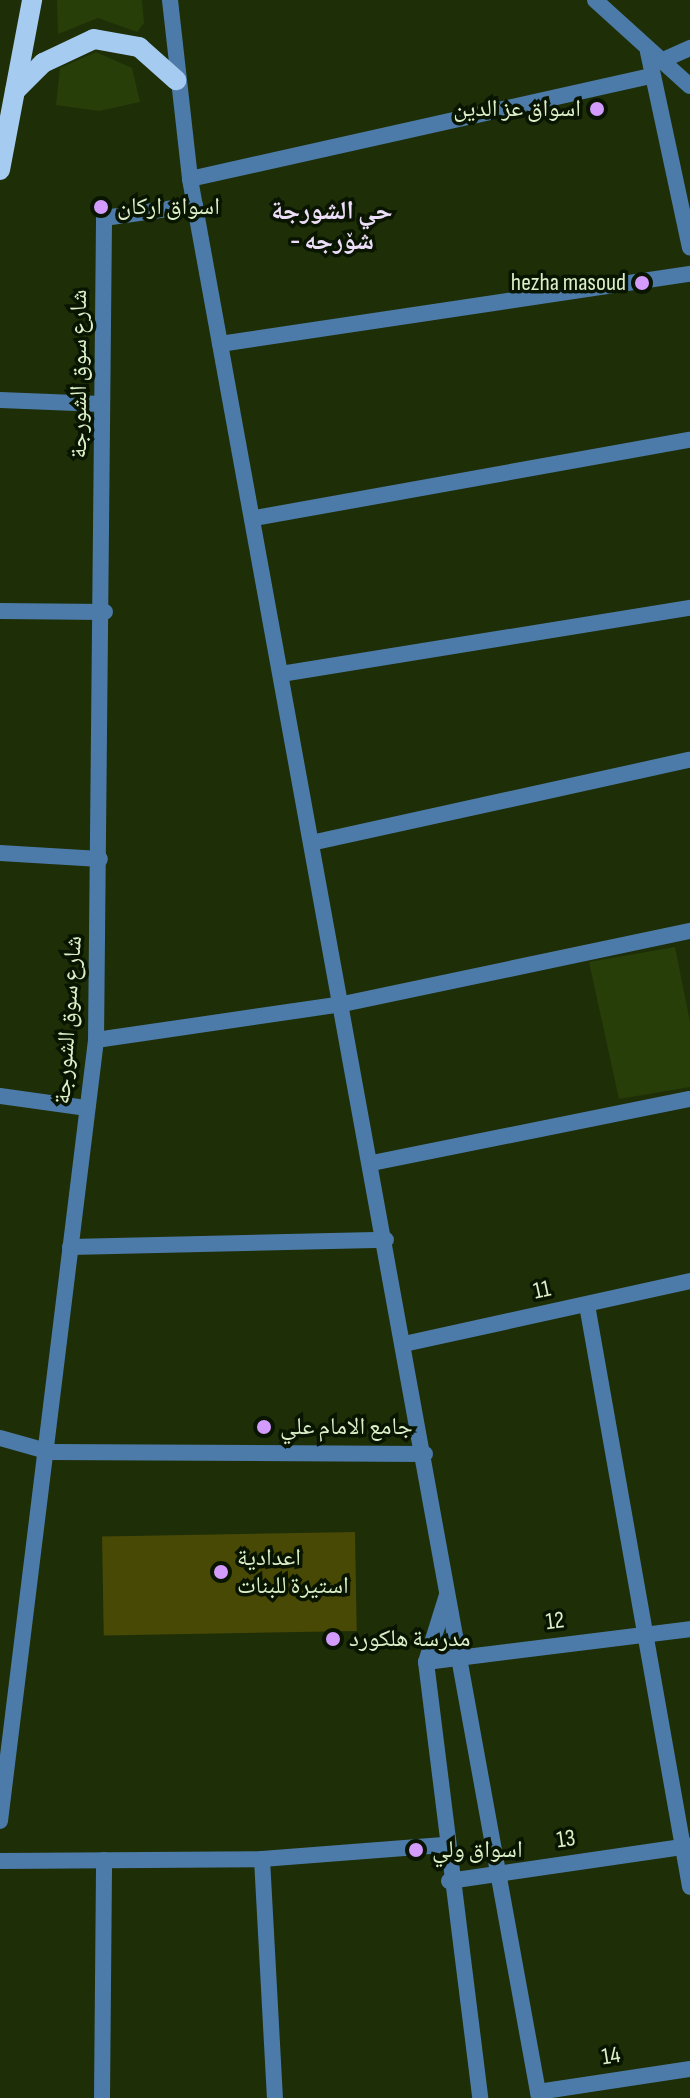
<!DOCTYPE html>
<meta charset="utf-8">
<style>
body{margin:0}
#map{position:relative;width:690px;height:2098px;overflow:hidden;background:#1e2e07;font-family:"Sofia Sans Condensed","Noto Naskh Arabic",sans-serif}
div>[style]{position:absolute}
.green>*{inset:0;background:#283e09}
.building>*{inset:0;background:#494906;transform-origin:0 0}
.minor>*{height:16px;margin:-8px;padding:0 8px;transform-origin:8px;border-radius:8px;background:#4d7ba9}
.tertiary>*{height:16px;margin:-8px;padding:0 8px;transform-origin:8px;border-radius:8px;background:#4d7ba9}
.primary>*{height:20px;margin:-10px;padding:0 10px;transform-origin:10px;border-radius:10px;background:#a6cbf1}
.dots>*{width:22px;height:22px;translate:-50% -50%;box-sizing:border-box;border:4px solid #091500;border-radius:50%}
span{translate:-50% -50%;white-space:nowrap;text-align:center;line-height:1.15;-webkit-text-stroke:7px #091500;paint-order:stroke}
.poi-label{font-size:24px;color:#dbefc9}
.right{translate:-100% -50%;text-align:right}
.left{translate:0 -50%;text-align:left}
.street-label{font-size:24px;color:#dbefc9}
.neighbourhood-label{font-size:26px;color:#ecddf8;font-weight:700}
</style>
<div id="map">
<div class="green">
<div style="clip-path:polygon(57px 0,142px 0,144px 23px,137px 32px,98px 18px,58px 34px)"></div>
<div style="clip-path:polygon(96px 52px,132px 68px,140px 102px,99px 111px,56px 105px,60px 68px)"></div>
<div style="clip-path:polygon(675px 947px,690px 1022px,690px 1087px,619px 1099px,589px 962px)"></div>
</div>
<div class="building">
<div style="left:355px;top:1532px;width:99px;height:253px;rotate:89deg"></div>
</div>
<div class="minor">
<div style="left:595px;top:0;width:128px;rotate:42.2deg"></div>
<div style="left:648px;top:52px;width:200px;rotate:77.9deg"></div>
<div style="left:663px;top:60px;width:30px;rotate:-24deg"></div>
<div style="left:190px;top:179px;width:472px;rotate:-12.6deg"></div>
<div style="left:104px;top:218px;width:92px;rotate:-8.1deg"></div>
<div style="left:220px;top:344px;width:475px;rotate:-8.5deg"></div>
<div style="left:0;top:400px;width:101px;rotate:2.3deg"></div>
<div style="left:255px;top:518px;width:442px;rotate:-10.2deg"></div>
<div style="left:0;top:611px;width:105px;rotate:0.5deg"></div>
<div style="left:281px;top:674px;width:414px;rotate:-9.2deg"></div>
<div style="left:311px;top:843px;width:388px;rotate:-12.4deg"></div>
<div style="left:0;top:853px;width:100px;rotate:3.4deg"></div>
<div style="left:96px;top:1040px;width:250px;rotate:-8.3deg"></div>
<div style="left:343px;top:1004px;width:355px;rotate:-11.9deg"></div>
<div style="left:0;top:1096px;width:88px;rotate:7.9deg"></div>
<div style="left:372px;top:1163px;width:324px;rotate:-11.4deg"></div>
<div style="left:70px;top:1247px;width:316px;rotate:-1.3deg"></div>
<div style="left:587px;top:1305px;width:591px;rotate:79.96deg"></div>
<div style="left:404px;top:1344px;width:293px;rotate:-12.4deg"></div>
<div style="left:0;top:1438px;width:52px;rotate:15.6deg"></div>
<div style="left:50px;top:1452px;width:375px;rotate:0.3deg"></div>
<div style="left:426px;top:1662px;width:266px;rotate:-7.1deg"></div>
<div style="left:262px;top:1859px;width:239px;rotate:86.9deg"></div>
<div style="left:0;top:1861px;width:262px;rotate:-0.4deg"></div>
<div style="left:262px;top:1859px;width:185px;rotate:-4.4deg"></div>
<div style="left:449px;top:1881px;width:244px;rotate:-8.3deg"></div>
<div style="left:538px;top:2092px;width:154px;rotate:-8.6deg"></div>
<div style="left:102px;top:2098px;width:238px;rotate:-89.5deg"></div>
</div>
<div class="tertiary">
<div style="left:170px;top:0;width:180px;rotate:83.6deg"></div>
<div style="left:190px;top:179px;width:1950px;rotate:79.69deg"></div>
<div style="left:447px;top:1595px;width:70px;rotate:107.4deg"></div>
<div style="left:426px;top:1662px;width:439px;rotate:82.9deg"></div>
<div style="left:0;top:1821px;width:787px;rotate:-82.99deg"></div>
<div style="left:96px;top:1040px;width:822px;rotate:-89.44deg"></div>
</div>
<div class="primary">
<div style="left:15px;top:91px;width:40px;rotate:-45deg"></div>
<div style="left:43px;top:63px;width:56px;rotate:-25.2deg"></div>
<div style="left:94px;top:39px;width:46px;rotate:10.1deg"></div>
<div style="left:139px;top:47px;width:50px;rotate:41.7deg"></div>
<div style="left:0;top:170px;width:173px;rotate:-79.3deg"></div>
</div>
<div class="dots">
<div style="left:597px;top:109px;background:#d39cfc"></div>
<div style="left:101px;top:207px;background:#d39cfc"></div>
<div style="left:642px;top:283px;background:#d39cfc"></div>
<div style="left:264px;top:1427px;background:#d39cfc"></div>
<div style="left:221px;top:1572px;background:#d39cfc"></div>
<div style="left:333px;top:1639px;background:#d39cfc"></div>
<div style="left:416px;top:1850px;background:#d39cfc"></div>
</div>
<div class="poi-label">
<span class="right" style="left:581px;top:109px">اسواق عز الدين</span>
<span class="left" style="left:117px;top:207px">اسواق اركان</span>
<span class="right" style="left:626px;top:283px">hezha masoud</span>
<span class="left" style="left:280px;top:1427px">جامع الامام علي</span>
<span class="left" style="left:237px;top:1572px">اعدادية<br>استيرة للبنات</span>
<span class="left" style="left:349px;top:1639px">مدرسة هلكورد</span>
<span class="left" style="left:432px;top:1850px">اسواق ولي</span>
</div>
<div class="street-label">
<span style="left:79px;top:374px;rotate:-90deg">شارع سوق الشورجة</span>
<span style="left:68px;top:1020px;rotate:-86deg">شارع سوق الشورجة</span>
<span style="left:542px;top:1290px;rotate:-12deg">11</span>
<span style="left:555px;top:1621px;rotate:-7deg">12</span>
<span style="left:566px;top:1839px;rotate:-8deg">13</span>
<span style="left:611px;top:2056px;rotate:-9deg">14</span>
</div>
<div class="neighbourhood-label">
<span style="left:332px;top:227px">حي الشورجة<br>- شۆرجە</span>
</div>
</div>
